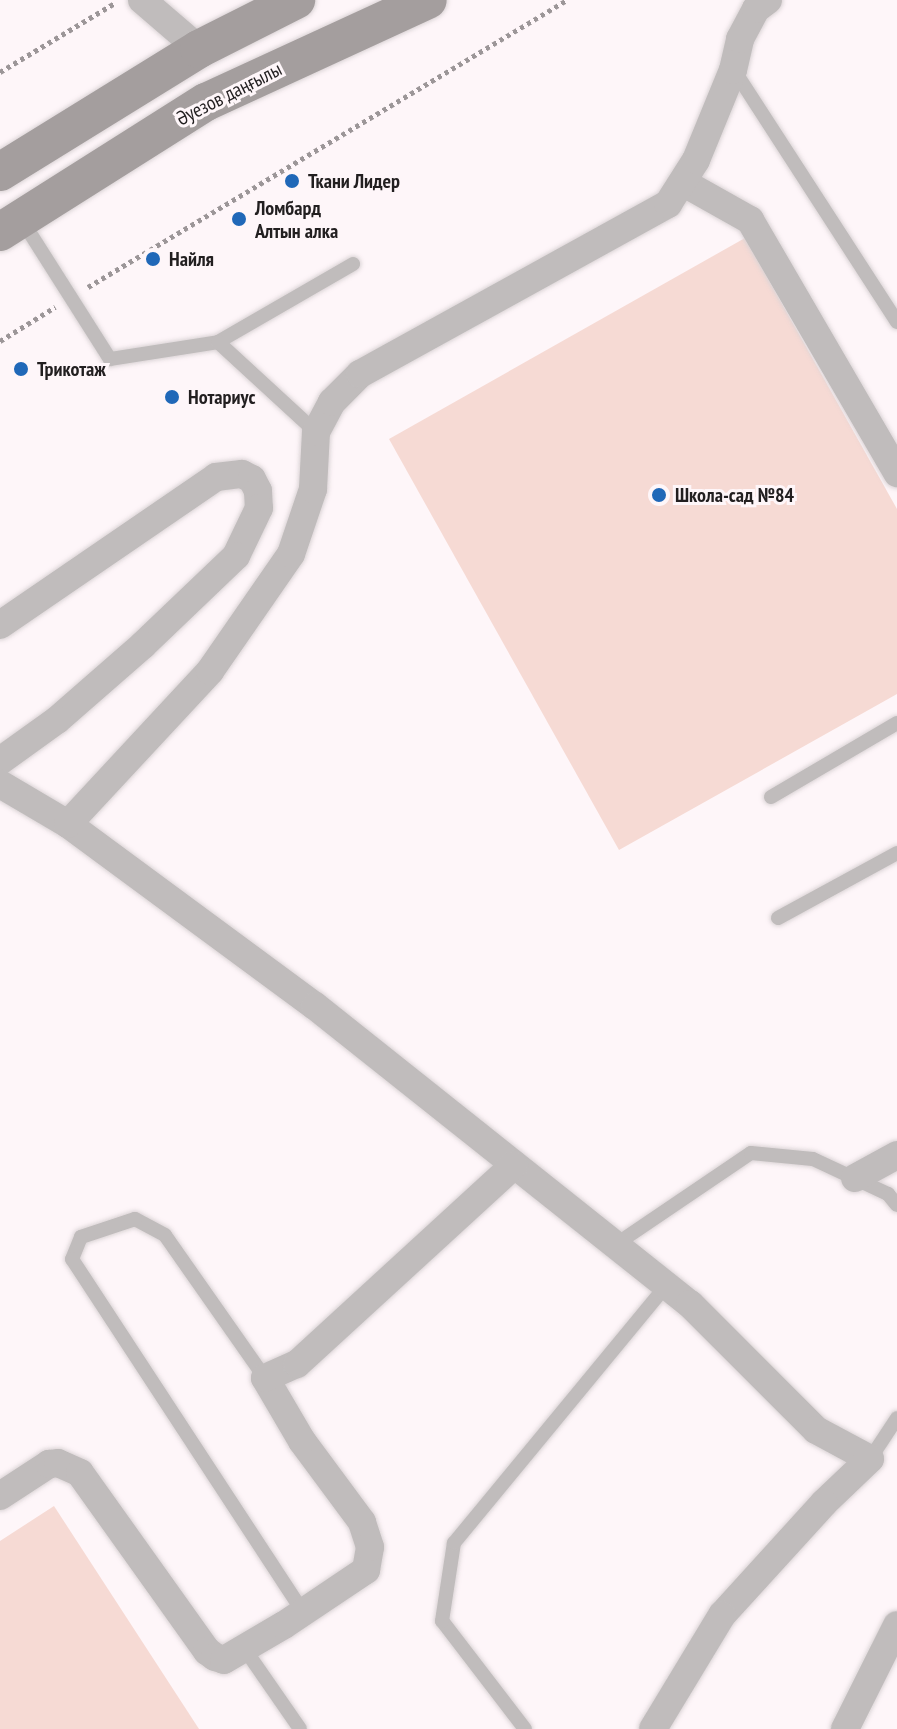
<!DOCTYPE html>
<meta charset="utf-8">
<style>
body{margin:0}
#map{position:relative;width:897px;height:1729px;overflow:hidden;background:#fef6f9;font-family:"PT Sans Narrow",sans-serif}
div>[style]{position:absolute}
.green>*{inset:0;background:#f6dad4}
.path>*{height:5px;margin-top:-2.5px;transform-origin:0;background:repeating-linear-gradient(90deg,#9c9698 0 4px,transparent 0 8px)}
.roads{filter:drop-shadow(0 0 2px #dbd4d6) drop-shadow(0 0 2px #dbd4d6)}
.service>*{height:14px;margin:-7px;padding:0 7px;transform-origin:7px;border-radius:7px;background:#c0bcbc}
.minor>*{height:28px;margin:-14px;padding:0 14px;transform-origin:14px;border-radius:14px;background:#c0bcbc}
.secondary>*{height:38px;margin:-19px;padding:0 19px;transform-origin:19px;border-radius:19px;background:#a49e9e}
.dots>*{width:22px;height:22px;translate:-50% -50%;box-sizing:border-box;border:4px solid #fef6f9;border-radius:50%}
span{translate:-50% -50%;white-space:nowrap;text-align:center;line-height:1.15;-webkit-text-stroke:6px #fef6f9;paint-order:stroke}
.street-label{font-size:20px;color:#221f20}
.poi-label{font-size:20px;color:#221f20;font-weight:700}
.left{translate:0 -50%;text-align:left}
</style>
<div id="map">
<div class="green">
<div style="clip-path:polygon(745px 238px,897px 509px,897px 694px,619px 850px,389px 439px)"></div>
<div style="clip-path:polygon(54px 1506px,199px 1729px,0 1729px,0 1541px)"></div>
</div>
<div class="path">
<div style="left:0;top:72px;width:134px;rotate:-31deg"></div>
<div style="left:88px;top:287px;width:558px;rotate:-30.93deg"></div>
<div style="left:0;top:341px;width:65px;rotate:-31.7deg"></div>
</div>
<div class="roads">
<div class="service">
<div style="left:734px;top:70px;width:300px;rotate:57.1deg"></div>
<div style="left:21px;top:219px;width:166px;rotate:57.6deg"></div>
<div style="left:110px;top:359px;width:109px;rotate:-8.9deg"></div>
<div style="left:218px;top:342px;width:156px;rotate:-30deg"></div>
<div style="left:218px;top:342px;width:133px;rotate:42.6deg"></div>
<div style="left:771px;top:797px;width:146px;rotate:-30.4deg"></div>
<div style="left:778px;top:918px;width:136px;rotate:-28.6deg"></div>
<div style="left:615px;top:1245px;width:164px;rotate:-34.1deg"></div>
<div style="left:751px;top:1153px;width:62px;rotate:5.5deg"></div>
<div style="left:813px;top:1159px;width:83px;rotate:25deg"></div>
<div style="left:888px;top:1194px;width:14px;rotate:51deg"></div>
<div style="left:265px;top:1378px;width:174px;rotate:-125deg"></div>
<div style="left:165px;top:1235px;width:34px;rotate:-152deg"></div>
<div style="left:135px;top:1219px;width:57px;rotate:161.6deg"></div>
<div style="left:81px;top:1237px;width:24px;rotate:112deg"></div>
<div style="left:72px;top:1259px;width:420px;rotate:56.8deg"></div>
<div style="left:870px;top:1459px;width:49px;rotate:-56.6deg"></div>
<div style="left:244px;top:1648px;width:98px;rotate:55.3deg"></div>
<div style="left:525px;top:1729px;width:136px;rotate:-127.5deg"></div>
<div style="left:442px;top:1621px;width:79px;rotate:-81.3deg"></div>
<div style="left:454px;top:1543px;width:335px;rotate:-50.5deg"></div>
</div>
<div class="minor">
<div style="left:142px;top:0;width:75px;rotate:40.7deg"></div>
<div style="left:684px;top:183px;width:76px;rotate:29.3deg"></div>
<div style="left:750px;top:220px;width:293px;rotate:59.8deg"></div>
<div style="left:0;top:625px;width:262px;rotate:-34.4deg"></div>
<div style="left:216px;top:477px;width:26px;rotate:-7deg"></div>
<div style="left:242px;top:474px;width:11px;rotate:27deg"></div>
<div style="left:252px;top:479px;width:13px;rotate:63deg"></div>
<div style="left:258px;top:491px;width:17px;rotate:87deg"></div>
<div style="left:259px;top:508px;width:53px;rotate:115.6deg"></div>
<div style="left:236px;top:556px;width:129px;rotate:136.3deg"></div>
<div style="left:143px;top:645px;width:114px;rotate:138.9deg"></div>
<div style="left:57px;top:720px;width:70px;rotate:144.3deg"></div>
<div style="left:0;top:784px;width:79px;rotate:30.5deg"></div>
<div style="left:68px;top:824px;width:307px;rotate:36.4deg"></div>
<div style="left:315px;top:1006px;width:479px;rotate:38.5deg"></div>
<div style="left:690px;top:1304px;width:178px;rotate:45deg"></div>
<div style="left:816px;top:1430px;width:61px;rotate:28.2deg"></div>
<div style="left:870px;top:1459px;width:64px;rotate:136.3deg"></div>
<div style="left:824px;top:1503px;width:151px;rotate:132.3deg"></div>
<div style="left:722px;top:1615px;width:133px;rotate:121.2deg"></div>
<div style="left:68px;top:824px;width:209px;rotate:-47.1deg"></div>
<div style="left:210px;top:671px;width:142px;rotate:-55.3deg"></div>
<div style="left:291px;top:554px;width:69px;rotate:-71.3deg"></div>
<div style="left:313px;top:489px;width:57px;rotate:-87deg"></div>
<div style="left:316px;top:432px;width:34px;rotate:-62deg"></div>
<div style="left:332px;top:402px;width:40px;rotate:-45deg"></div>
<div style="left:360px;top:374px;width:352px;rotate:-28.9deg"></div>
<div style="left:668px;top:204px;width:52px;rotate:-57.5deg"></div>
<div style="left:696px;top:160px;width:97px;rotate:-67.7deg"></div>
<div style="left:733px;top:70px;width:32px;rotate:-77deg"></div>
<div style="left:740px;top:39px;width:34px;rotate:-62deg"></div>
<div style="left:756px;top:9px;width:15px;rotate:-37deg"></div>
<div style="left:855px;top:1178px;width:48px;rotate:-28.7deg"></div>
<div style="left:0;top:1496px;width:59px;rotate:-33.1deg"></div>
<div style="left:49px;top:1464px;width:9px;rotate:-6deg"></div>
<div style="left:58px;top:1463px;width:24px;rotate:24deg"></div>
<div style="left:80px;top:1473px;width:219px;rotate:54.5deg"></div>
<div style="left:207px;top:1651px;width:10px;rotate:37deg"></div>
<div style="left:215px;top:1657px;width:9px;rotate:18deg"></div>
<div style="left:224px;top:1660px;width:69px;rotate:-30.3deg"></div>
<div style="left:284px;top:1625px;width:99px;rotate:-33.9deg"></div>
<div style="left:366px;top:1570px;width:23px;rotate:-80deg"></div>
<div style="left:370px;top:1547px;width:26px;rotate:-108deg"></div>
<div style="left:362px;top:1522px;width:101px;rotate:-126.5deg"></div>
<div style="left:302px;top:1441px;width:73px;rotate:-120.4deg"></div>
<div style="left:265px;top:1378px;width:35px;rotate:-24deg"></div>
<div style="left:297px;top:1364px;width:294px;rotate:-42.5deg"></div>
<div style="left:845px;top:1729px;width:116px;rotate:-63.4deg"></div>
</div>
<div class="secondary">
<div style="left:0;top:172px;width:234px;rotate:-31.7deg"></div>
<div style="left:199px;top:49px;width:109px;rotate:-26.8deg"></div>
<div style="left:0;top:232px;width:244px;rotate:-32.3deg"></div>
<div style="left:206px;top:102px;width:244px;rotate:-24.7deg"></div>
</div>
</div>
<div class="dots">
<div style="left:292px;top:181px;background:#2068b8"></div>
<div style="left:239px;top:219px;background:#2068b8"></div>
<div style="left:153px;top:259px;background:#2068b8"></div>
<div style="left:21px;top:369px;background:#2068b8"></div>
<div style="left:172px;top:397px;background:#2068b8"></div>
<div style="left:659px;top:495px;background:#2068b8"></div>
</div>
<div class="street-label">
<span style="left:229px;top:94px;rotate:-27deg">Әуезов даңғылы</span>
</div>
<div class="poi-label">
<span class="left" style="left:308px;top:181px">Ткани Лидер</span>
<span class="left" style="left:255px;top:220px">Ломбард<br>Алтын алка</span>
<span class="left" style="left:169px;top:259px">Найля</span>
<span class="left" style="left:37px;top:369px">Трикотаж</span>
<span class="left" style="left:188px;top:397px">Нотариус</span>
<span class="left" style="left:675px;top:495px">Школа-сад №84</span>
</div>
</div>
